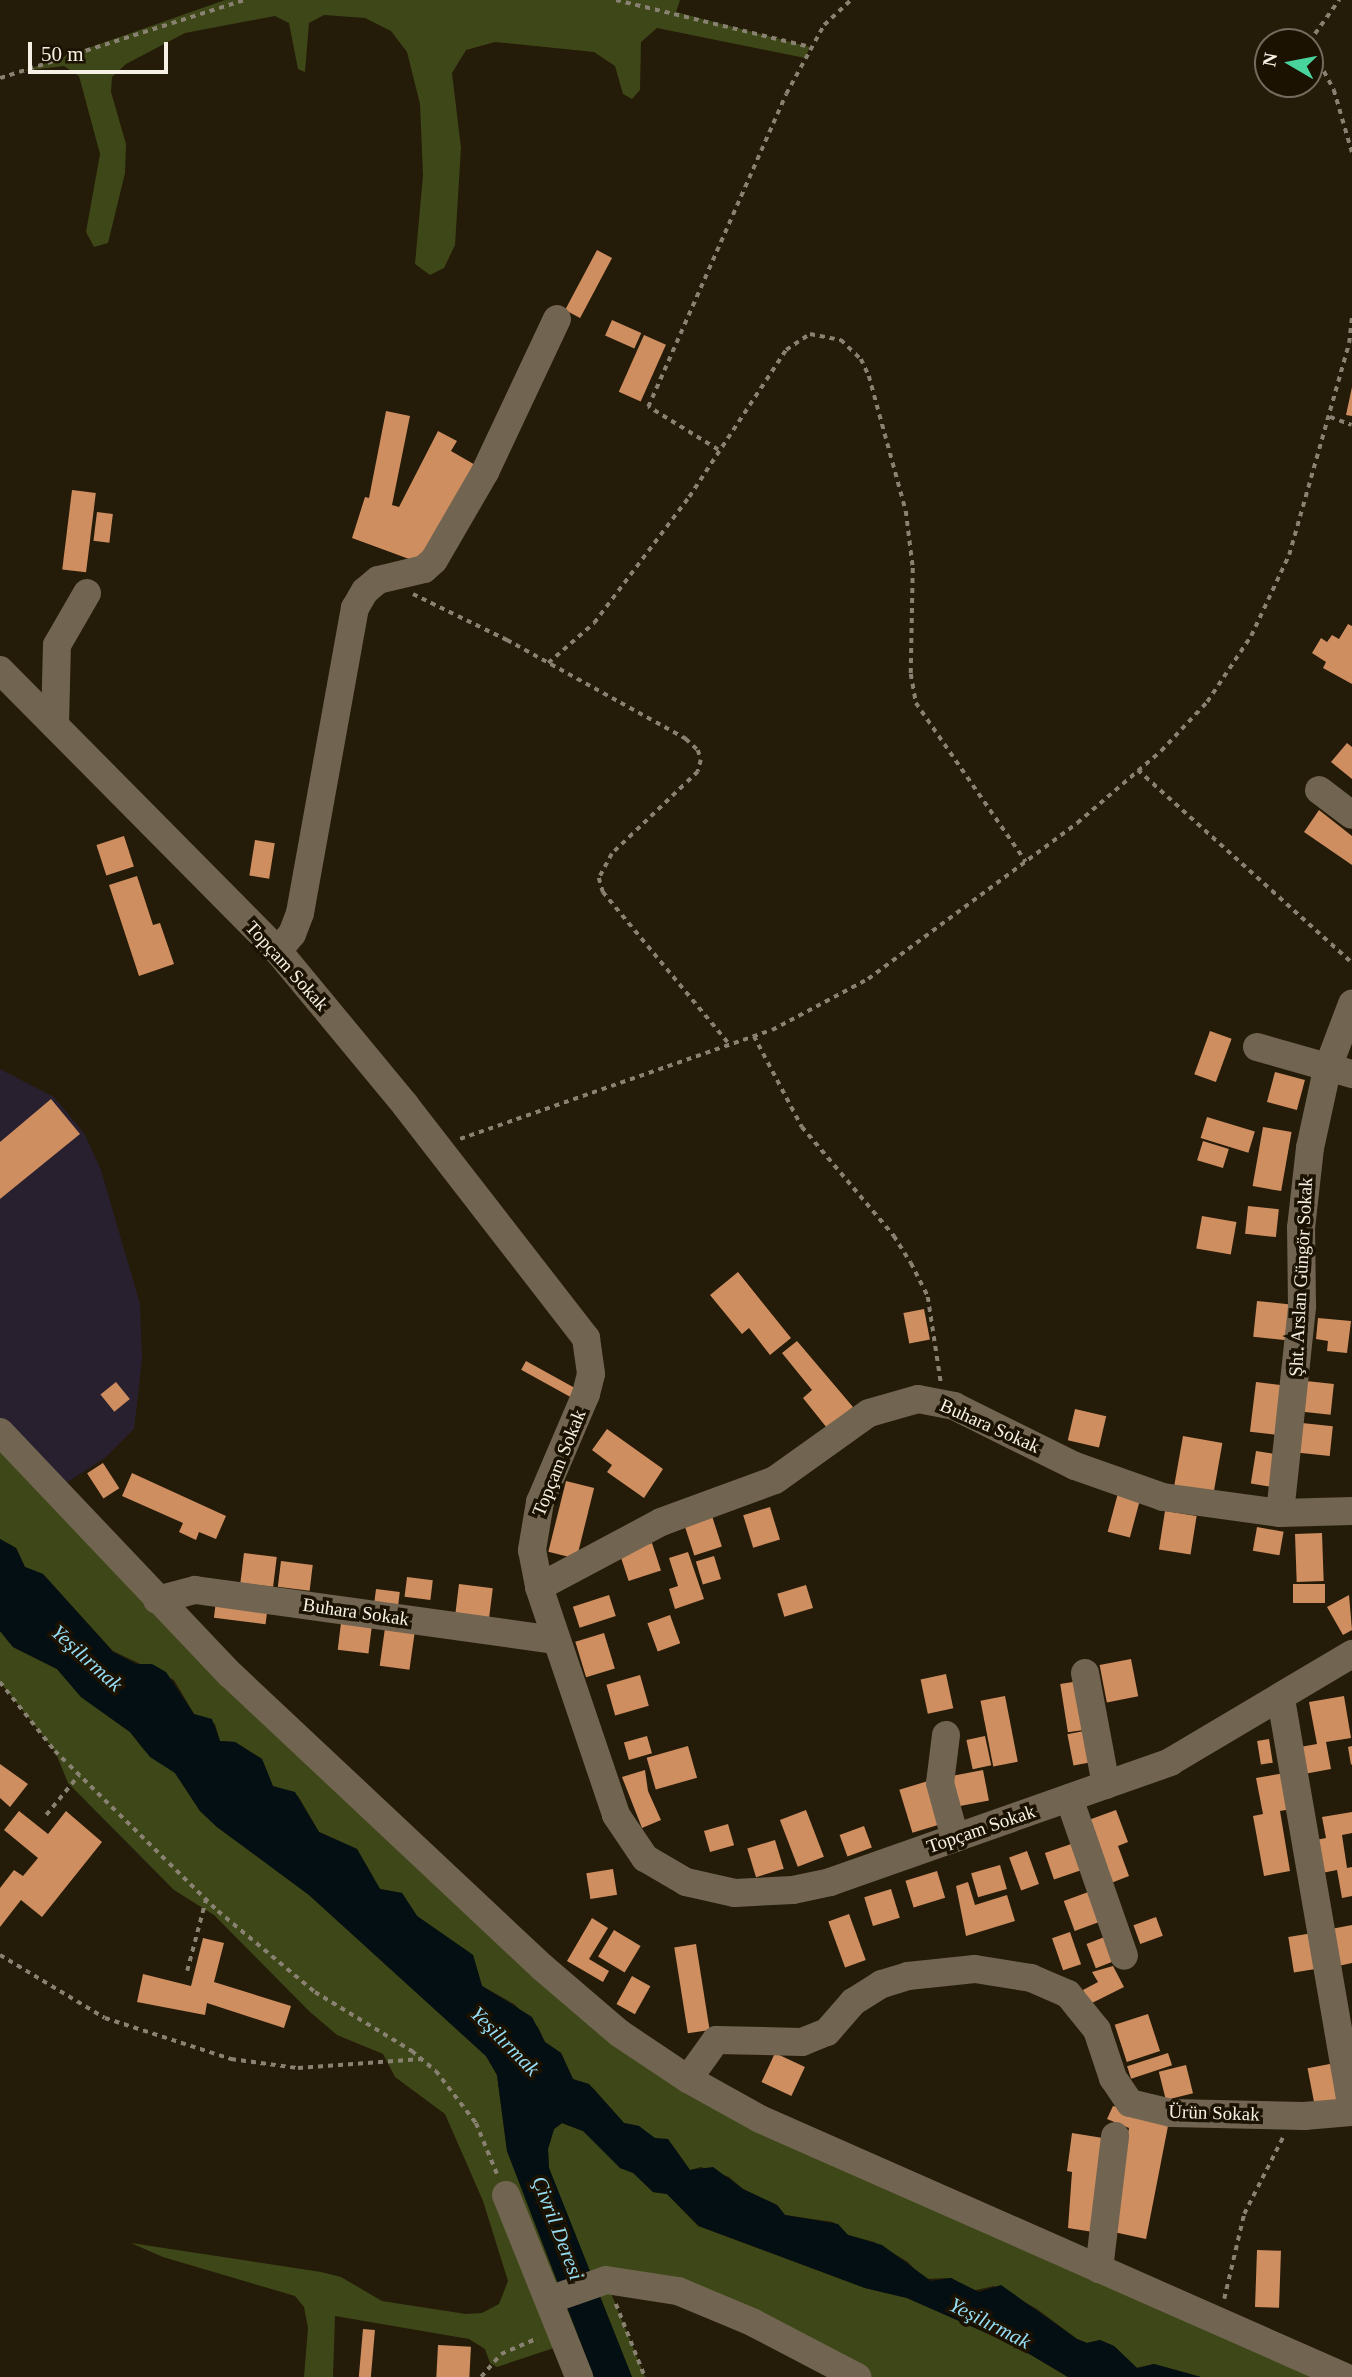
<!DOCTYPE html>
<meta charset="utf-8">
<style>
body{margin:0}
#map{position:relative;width:1352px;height:2377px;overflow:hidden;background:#251b09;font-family:Georgia,serif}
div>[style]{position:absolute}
.industrial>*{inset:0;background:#28202f}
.green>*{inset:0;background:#3e4717}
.water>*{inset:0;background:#040f13}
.building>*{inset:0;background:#cf8e60;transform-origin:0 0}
.path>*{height:3.5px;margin-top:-1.75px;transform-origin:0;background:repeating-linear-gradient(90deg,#898172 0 5px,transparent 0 10px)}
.minor>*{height:28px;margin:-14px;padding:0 14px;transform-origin:14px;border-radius:14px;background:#716551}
span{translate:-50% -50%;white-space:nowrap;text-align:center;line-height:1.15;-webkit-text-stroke:7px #1b1202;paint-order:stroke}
.street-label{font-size:19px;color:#f7f0e5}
.water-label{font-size:21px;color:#95ddf4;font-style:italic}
.north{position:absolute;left:1254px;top:28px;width:70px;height:70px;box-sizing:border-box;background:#1b1202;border:2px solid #736b5d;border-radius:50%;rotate:280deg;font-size:19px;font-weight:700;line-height:28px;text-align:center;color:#f7f0e5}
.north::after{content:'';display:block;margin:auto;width:24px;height:32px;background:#49d49d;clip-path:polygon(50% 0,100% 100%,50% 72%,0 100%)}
.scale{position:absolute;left:28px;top:42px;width:140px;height:32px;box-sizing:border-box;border:4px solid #f7f0e5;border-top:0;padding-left:9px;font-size:21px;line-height:24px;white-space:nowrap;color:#f7f0e5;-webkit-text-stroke:5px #1b1202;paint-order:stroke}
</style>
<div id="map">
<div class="industrial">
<div style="clip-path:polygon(0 1069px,54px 1097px,84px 1133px,101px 1170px,140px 1304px,142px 1359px,134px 1429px,106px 1457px,54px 1491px,0 1432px)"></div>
</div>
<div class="green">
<div style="clip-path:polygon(225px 0,680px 0,676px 12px,810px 47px,805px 58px,657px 28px,641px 42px,640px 90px,632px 99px,623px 94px,615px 66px,594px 52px,495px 42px,466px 50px,452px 73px,461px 148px,455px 245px,444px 268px,430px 275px,415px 264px,423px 175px,420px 104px,407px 52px,391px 31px,365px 18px,324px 15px,309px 23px,305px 72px,298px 69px,289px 23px,275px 16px,185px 33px,126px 64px,112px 77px,111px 92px,126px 144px,125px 173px,108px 243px,94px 247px,86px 232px,100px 154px,79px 76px,64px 66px,23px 71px)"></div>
<div style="clip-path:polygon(0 1432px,231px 1675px,688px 2079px,1345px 2377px,1201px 2377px,1154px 2364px,1137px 2368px,1114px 2346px,1100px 2340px,1087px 2343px,1077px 2339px,1037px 2309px,994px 2286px,972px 2291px,951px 2278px,923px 2279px,908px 2262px,874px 2242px,848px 2235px,833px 2222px,785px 2215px,777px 2205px,743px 2189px,729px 2177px,701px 2167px,690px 2170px,672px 2145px,647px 2135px,639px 2126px,624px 2123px,593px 2088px,573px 2079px,561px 2053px,545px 2042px,538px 2027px,514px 2004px,482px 1986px,473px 1955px,417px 1916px,402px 1893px,380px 1889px,357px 1849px,319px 1832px,298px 1796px,273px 1787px,262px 1759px,235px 1742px,220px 1741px,215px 1724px,194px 1714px,174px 1680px,113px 1651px,43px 1574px,25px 1567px,16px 1548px,0 1539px)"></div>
<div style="clip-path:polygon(0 1631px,13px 1647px,57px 1669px,81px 1697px,130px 1732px,145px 1751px,175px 1773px,200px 1811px,217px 1827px,309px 1895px,486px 2056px,497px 2075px,507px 2151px,594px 2377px,579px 2377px,566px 2344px,497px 2367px,490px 2363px,485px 2349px,469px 2339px,335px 2316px,333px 2377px,304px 2377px,308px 2328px,304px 2307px,295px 2296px,163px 2257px,131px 2243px,321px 2272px,341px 2277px,382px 2301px,466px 2314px,482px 2313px,499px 2304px,508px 2281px,483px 2201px,445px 2114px,395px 2077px,383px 2054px,337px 2035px,310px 2012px,214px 1915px,174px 1890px,68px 1783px,55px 1751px,0 1682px)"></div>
<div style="clip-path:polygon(562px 2123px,583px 2131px,612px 2155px,620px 2168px,633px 2172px,653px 2192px,667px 2194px,698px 2226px,865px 2288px,907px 2298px,1016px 2346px,1068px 2377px,857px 2377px,752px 2322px,606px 2281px,645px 2377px,632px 2377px,549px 2168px,548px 2149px,554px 2129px)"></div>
</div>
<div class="water">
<div style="clip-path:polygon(0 1539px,16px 1548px,25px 1567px,43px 1574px,113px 1652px,136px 1664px,152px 1664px,166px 1672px,194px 1714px,212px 1719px,220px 1741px,235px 1742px,262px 1759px,273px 1786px,295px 1792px,319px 1832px,357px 1849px,380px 1889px,402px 1893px,417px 1916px,473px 1955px,482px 1986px,532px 2017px,545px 2042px,561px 2053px,573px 2079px,589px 2084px,624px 2123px,639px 2126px,655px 2138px,668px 2139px,690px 2170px,713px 2167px,743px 2189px,777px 2205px,785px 2215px,838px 2224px,848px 2235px,882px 2245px,931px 2281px,951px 2278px,979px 2292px,1001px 2285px,1077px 2339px,1087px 2343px,1100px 2340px,1114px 2346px,1137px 2368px,1154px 2364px,1201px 2377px,1068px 2377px,1016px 2346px,907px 2298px,865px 2288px,699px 2226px,667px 2194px,653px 2192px,633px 2173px,620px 2168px,583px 2131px,562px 2123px,554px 2129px,548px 2149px,549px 2168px,632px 2377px,594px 2377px,507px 2151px,497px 2075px,486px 2056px,309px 1895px,217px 1827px,200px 1811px,175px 1773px,150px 1757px,130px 1732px,81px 1697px,57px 1669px,13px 1647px,0 1631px)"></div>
</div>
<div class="building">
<div style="left:597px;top:250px;width:17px;height:68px;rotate:28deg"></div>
<div style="left:612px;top:320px;width:32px;height:17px;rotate:24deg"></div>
<div style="left:644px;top:335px;width:24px;height:62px;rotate:24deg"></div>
<div style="clip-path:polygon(1352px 387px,1352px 416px,1346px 415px)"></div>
<div style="clip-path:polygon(386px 411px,410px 416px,392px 505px,399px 507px,438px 431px,457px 441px,451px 451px,477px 466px,420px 563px,352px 538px,365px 497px,369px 498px)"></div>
<div style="left:72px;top:490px;width:24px;height:80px;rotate:7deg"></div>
<div style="left:97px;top:512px;width:16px;height:29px;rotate:7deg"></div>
<div style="clip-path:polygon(1348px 624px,1352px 626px,1352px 684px,1323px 668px,1326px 662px,1312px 653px,1321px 638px,1327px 642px,1332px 635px,1339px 639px)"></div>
<div style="clip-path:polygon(1347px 743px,1352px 747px,1352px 779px,1331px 762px)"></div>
<div style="clip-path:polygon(1319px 810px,1352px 836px,1352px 865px,1304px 832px)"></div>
<div style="left:124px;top:836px;width:32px;height:29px;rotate:72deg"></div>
<div style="left:255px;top:840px;width:20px;height:36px;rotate:9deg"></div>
<div style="clip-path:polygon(137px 876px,153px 925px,160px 923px,174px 964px,139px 976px,109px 885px)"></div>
<div style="left:1210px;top:1031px;width:23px;height:46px;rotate:20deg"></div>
<div style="left:1275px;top:1072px;width:31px;height:31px;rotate:15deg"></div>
<div style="clip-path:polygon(51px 1099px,80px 1134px,0 1199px,0 1142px)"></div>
<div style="left:1207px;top:1117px;width:50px;height:22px;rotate:17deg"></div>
<div style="left:1263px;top:1127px;width:29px;height:60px;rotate:10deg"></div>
<div style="left:1203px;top:1141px;width:27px;height:20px;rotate:17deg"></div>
<div style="left:1248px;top:1206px;width:31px;height:28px;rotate:6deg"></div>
<div style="left:1202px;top:1216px;width:35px;height:33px;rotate:10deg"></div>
<div style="clip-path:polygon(738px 1272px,791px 1338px,770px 1355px,749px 1328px,742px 1334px,710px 1295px)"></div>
<div style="left:1257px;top:1301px;width:36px;height:36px;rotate:6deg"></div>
<div style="left:924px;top:1309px;width:31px;height:21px;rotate:79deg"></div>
<div style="clip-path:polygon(1318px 1318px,1351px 1321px,1347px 1353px,1327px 1351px,1328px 1341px,1316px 1339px)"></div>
<div style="clip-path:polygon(797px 1341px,853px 1407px,827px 1428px,803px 1398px,812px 1390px,782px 1353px)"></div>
<div style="left:526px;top:1361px;width:60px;height:10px;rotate:29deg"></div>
<div style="left:1306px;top:1381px;width:28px;height:31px;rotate:6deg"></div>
<div style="left:116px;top:1382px;width:22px;height:20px;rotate:51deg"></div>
<div style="left:1256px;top:1382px;width:31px;height:50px;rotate:7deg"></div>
<div style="left:1075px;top:1409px;width:32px;height:32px;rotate:13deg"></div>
<div style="left:1302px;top:1423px;width:31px;height:30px;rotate:6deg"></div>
<div style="clip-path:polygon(607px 1429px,663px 1469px,644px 1498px,607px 1472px,612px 1465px,592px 1450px)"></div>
<div style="left:1183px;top:1436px;width:40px;height:53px;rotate:10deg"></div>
<div style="left:1256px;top:1451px;width:24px;height:33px;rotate:9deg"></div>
<div style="left:103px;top:1463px;width:30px;height:19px;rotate:57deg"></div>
<div style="clip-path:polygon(132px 1473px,226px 1516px,216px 1539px,199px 1532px,196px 1540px,179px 1532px,183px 1523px,122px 1496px)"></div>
<div style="left:566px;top:1481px;width:29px;height:73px;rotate:14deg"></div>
<div style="left:1118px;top:1493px;width:23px;height:40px;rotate:15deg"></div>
<div style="left:770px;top:1507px;width:34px;height:28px;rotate:73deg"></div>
<div style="left:1165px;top:1511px;width:32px;height:39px;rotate:9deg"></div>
<div style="left:712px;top:1516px;width:32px;height:29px;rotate:72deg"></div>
<div style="left:1257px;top:1527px;width:27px;height:24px;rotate:10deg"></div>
<div style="left:1322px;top:1533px;width:48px;height:27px;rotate:88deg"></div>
<div style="left:652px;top:1543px;width:29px;height:34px;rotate:72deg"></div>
<div style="clip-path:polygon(688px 1552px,704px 1599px,675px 1609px,669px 1589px,678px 1586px,669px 1558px)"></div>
<div style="left:244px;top:1553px;width:33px;height:30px;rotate:7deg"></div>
<div style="left:714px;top:1556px;width:24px;height:19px;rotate:73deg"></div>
<div style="left:281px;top:1561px;width:32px;height:26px;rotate:7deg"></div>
<div style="left:407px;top:1577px;width:26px;height:20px;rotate:7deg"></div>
<div style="left:459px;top:1584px;width:34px;height:33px;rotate:7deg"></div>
<div style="left:1325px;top:1584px;width:19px;height:32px;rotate:90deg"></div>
<div style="left:806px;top:1585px;width:24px;height:30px;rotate:73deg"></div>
<div style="left:376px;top:1589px;width:24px;height:17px;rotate:7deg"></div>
<div style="left:609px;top:1595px;width:22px;height:38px;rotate:72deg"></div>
<div style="clip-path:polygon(1349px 1595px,1352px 1630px,1343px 1635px,1327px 1607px)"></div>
<div style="left:216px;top:1601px;width:52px;height:17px;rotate:7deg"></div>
<div style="left:670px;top:1615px;width:30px;height:24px;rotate:70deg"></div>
<div style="left:341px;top:1623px;width:31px;height:27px;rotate:7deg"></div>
<div style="left:385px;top:1628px;width:30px;height:38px;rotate:8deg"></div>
<div style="left:604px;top:1633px;width:37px;height:30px;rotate:73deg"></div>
<div style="left:1131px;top:1659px;width:38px;height:32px;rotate:79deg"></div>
<div style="left:946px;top:1674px;width:35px;height:26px;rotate:78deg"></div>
<div style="left:640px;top:1675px;width:32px;height:35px;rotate:74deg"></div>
<div style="left:1079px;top:1681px;width:49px;height:19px;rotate:81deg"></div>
<div style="left:1005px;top:1696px;width:67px;height:25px;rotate:79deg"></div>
<div style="clip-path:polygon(1344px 1696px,1351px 1738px,1326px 1742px,1331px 1769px,1304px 1774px,1300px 1747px,1317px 1744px,1309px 1702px)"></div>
<div style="left:1089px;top:1730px;width:32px;height:22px;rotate:79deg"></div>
<div style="left:647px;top:1736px;width:18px;height:24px;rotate:74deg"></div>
<div style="left:985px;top:1736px;width:30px;height:19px;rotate:78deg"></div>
<div style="left:1269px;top:1739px;width:24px;height:12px;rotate:81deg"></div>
<div style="left:688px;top:1746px;width:33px;height:43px;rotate:74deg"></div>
<div style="clip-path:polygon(1352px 1746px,1352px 1764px,1351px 1765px,1348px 1747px)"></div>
<div style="clip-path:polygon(0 1764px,28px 1784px,10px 1807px,0 1798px)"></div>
<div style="clip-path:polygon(645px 1770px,648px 1791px,661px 1820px,642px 1828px,622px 1777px)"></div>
<div style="left:983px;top:1770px;width:31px;height:36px;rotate:79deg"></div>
<div style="clip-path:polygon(1285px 1773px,1291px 1809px,1280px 1811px,1290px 1871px,1264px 1876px,1253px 1816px,1263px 1814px,1256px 1778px)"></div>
<div style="left:928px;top:1781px;width:45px;height:30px;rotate:73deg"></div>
<div style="left:806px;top:1810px;width:50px;height:28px;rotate:69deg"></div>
<div style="clip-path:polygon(1116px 1810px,1128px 1842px,1118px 1846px,1129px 1876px,1106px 1885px,1083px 1822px)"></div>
<div style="clip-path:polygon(19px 1811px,48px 1834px,66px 1811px,102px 1842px,42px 1917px,21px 1900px,0 1927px,0 1888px,14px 1870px,23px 1876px,38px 1858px,4px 1830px)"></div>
<div style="clip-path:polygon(1352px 1812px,1352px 1833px,1342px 1835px,1347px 1868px,1352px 1867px,1352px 1896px,1342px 1898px,1337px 1870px,1322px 1873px,1316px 1840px,1326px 1838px,1322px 1817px)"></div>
<div style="left:728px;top:1824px;width:22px;height:25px;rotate:74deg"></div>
<div style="left:864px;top:1826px;width:23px;height:26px;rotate:70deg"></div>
<div style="left:775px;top:1840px;width:30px;height:29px;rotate:73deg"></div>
<div style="left:1077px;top:1842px;width:28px;height:34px;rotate:71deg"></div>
<div style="left:1027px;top:1851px;width:35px;height:19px;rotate:70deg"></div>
<div style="left:1000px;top:1865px;width:25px;height:30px;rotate:74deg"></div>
<div style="left:613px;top:1869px;width:26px;height:27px;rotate:81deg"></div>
<div style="left:937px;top:1871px;width:28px;height:33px;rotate:73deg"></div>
<div style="clip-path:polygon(968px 1882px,975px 1905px,1007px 1895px,1015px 1921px,966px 1936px,956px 1886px)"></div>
<div style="left:891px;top:1889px;width:30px;height:28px;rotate:73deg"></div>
<div style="left:1091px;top:1891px;width:32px;height:29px;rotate:70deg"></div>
<div style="left:849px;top:1914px;width:49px;height:22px;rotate:70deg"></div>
<div style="left:1156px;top:1917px;width:20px;height:24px;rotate:70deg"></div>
<div style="clip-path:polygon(592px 1918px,608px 1928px,589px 1959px,609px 1971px,603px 1982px,567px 1961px)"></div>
<div style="clip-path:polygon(1352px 1925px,1352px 1963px,1338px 1966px,1331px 1929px)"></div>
<div style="left:614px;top:1930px;width:31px;height:31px;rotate:31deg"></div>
<div style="left:1070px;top:1932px;width:34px;height:19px;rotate:71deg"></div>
<div style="left:1313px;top:1933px;width:36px;height:25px;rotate:81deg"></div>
<div style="left:1107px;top:1936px;width:26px;height:22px;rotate:69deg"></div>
<div style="clip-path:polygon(203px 1938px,224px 1943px,214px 1982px,291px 2006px,284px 2028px,207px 2003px,205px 2015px,137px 2002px,143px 1974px,191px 1986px)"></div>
<div style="left:696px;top:1944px;width:87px;height:22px;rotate:81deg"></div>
<div style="clip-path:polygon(1113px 1966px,1124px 1987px,1090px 2004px,1083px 1990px,1098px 1982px,1092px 1972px)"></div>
<div style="left:632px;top:1976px;width:21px;height:32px;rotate:29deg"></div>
<div style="left:1148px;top:2014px;width:39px;height:35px;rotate:72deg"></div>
<div style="left:775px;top:2053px;width:33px;height:32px;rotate:25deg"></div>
<div style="left:1168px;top:2053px;width:13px;height:43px;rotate:72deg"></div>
<div style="left:1335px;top:2063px;width:38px;height:28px;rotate:79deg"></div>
<div style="left:1186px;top:2065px;width:29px;height:28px;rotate:76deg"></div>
<div style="clip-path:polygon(1113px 2106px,1169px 2121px,1146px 2239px,1109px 2231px,1129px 2128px,1107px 2119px)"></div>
<div style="clip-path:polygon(1072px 2133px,1103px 2138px,1093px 2232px,1068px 2228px,1072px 2172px,1067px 2171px)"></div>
<div style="left:1257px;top:2250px;width:24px;height:57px;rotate:2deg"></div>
<div style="left:363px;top:2329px;width:12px;height:48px;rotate:5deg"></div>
<div style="left:438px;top:2345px;width:33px;height:32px;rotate:3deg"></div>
</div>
<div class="path">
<div style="left:616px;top:0;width:200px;rotate:13.6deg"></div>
<div style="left:1309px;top:42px;width:52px;rotate:-54.5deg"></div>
<div style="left:1310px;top:45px;width:51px;rotate:61.9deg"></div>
<div style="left:1334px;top:90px;width:65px;rotate:73.8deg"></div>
<div style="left:0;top:78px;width:257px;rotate:-17.7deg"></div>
<div style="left:1330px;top:417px;width:23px;rotate:20deg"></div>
<div style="left:718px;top:450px;width:82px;rotate:-148.4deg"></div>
<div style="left:648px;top:407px;width:342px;rotate:-66.2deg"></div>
<div style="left:786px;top:94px;width:79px;rotate:-61.2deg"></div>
<div style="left:824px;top:25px;width:37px;rotate:-43deg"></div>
<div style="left:413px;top:594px;width:105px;rotate:26.1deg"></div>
<div style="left:507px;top:640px;width:205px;rotate:28.9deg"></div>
<div style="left:686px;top:739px;width:16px;rotate:43deg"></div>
<div style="left:698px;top:750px;width:10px;rotate:73deg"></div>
<div style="left:701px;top:760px;width:12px;rotate:104deg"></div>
<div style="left:698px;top:772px;width:119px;rotate:136.4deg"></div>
<div style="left:612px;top:854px;width:27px;rotate:118deg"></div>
<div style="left:599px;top:878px;width:15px;rotate:74deg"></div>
<div style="left:603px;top:892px;width:199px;rotate:50.3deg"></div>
<div style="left:548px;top:663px;width:61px;rotate:-41deg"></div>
<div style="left:594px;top:623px;width:158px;rotate:-53deg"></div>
<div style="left:689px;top:497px;width:176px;rotate:-56.6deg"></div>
<div style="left:786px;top:350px;width:29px;rotate:-34deg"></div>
<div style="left:810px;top:334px;width:32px;rotate:11deg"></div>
<div style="left:841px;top:340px;width:28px;rotate:44deg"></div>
<div style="left:861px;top:359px;width:19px;rotate:65deg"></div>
<div style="left:869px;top:376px;width:140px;rotate:74.7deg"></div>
<div style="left:906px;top:511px;width:57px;rotate:83deg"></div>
<div style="left:913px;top:568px;width:106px;rotate:91.1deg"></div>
<div style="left:911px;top:674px;width:29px;rotate:80deg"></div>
<div style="left:916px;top:703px;width:193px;rotate:55.3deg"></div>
<div style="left:1138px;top:770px;width:288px;rotate:42deg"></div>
<div style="left:754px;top:1036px;width:103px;rotate:62.2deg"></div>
<div style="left:802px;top:1127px;width:143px;rotate:49.8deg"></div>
<div style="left:894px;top:1236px;width:32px;rotate:58deg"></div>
<div style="left:911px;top:1263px;width:38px;rotate:63deg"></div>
<div style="left:928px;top:1297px;width:87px;rotate:81.4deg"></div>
<div style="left:460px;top:1139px;width:330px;rotate:-19.3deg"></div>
<div style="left:772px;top:1030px;width:109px;rotate:-28deg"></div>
<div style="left:868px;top:979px;width:261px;rotate:-36.7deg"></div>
<div style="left:1077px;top:823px;width:111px;rotate:-40.6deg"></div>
<div style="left:1161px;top:751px;width:67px;rotate:-46.8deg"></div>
<div style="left:1207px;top:702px;width:79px;rotate:-56.3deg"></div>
<div style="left:1251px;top:636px;width:89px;rotate:-64.9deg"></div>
<div style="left:1289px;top:555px;width:220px;rotate:-74.2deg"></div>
<div style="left:1349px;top:343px;width:29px;rotate:-84deg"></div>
<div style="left:0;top:1682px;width:88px;rotate:51.4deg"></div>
<div style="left:55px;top:1751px;width:228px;rotate:44.5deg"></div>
<div style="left:218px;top:1911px;width:126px;rotate:39.9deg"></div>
<div style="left:315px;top:1992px;width:114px;rotate:31.3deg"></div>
<div style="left:412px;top:2051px;width:31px;rotate:40deg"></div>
<div style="left:436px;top:2071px;width:66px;rotate:52.4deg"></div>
<div style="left:476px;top:2123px;width:57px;rotate:67.5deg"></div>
<div style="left:46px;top:1815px;width:52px;rotate:-50.5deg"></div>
<div style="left:0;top:1955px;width:122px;rotate:31deg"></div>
<div style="left:105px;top:2018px;width:133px;rotate:18deg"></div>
<div style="left:231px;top:2059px;width:68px;rotate:7.7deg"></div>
<div style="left:298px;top:2068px;width:124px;rotate:-4.2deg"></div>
<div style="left:187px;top:1971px;width:74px;rotate:-75.2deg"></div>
<div style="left:1224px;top:2299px;width:87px;rotate:-76.8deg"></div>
<div style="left:1244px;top:2214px;width:86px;rotate:-63.1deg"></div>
<div style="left:616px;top:2304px;width:79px;rotate:68.3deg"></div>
<div style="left:481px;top:2377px;width:30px;rotate:-49deg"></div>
<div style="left:501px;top:2354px;width:40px;rotate:-23.4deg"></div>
</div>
<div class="minor">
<div style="left:0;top:670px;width:395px;rotate:45.3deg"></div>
<div style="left:278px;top:951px;width:201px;rotate:50.4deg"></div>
<div style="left:406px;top:1106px;width:294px;rotate:52.2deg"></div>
<div style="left:586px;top:1338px;width:36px;rotate:82deg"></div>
<div style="left:591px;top:1374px;width:21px;rotate:104deg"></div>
<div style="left:586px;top:1394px;width:117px;rotate:113.1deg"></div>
<div style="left:540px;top:1502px;width:49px;rotate:99.5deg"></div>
<div style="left:532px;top:1550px;width:38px;rotate:79deg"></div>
<div style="left:539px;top:1587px;width:241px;rotate:71.3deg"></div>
<div style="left:616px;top:1815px;width:52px;rotate:56deg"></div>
<div style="left:645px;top:1858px;width:48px;rotate:30.3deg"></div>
<div style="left:686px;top:1882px;width:50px;rotate:12.7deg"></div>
<div style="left:735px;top:1893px;width:58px;rotate:-3deg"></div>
<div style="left:793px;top:1890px;width:38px;rotate:-12deg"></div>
<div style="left:830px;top:1882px;width:361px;rotate:-19.4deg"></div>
<div style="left:1170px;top:1762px;width:212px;rotate:-30.7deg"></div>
<div style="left:55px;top:725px;width:80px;rotate:-88.6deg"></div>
<div style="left:57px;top:645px;width:60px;rotate:-60deg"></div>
<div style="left:1319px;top:790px;width:41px;rotate:37.1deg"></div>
<div style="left:278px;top:951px;width:22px;rotate:-51deg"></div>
<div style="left:292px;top:934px;width:22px;rotate:-69deg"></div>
<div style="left:300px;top:913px;width:310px;rotate:-79.8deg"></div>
<div style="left:355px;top:608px;width:20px;rotate:-60deg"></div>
<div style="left:365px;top:591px;width:17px;rotate:-40deg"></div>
<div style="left:378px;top:580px;width:47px;rotate:-13.4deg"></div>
<div style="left:424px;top:569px;width:13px;rotate:-42deg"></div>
<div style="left:434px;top:560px;width:102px;rotate:-59.9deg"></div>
<div style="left:485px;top:472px;width:169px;rotate:-64.8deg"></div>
<div style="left:1257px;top:1047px;width:99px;rotate:15.9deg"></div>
<div style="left:0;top:1432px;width:335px;rotate:46.5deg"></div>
<div style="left:231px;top:1675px;width:427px;rotate:43.2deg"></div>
<div style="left:542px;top:1967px;width:101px;rotate:40.6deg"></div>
<div style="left:619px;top:2033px;width:83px;rotate:33.7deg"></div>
<div style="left:688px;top:2079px;width:82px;rotate:29.1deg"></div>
<div style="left:760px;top:2119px;width:639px;rotate:23.8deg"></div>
<div style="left:1280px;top:1513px;width:208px;rotate:-83.9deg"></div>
<div style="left:1302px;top:1306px;width:78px;rotate:-90.7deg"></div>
<div style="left:1301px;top:1228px;width:81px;rotate:-83.6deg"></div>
<div style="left:1310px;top:1148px;width:80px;rotate:-77.7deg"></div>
<div style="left:1327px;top:1070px;width:71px;rotate:-69.3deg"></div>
<div style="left:539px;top:1587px;width:138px;rotate:-28deg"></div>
<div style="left:661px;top:1522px;width:121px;rotate:-20.2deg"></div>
<div style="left:775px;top:1480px;width:115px;rotate:-35.5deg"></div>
<div style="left:869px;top:1413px;width:51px;rotate:-15.9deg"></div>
<div style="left:918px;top:1399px;width:37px;rotate:11deg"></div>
<div style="left:954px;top:1406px;width:135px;rotate:26.4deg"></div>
<div style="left:1075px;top:1466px;width:93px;rotate:19.4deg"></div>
<div style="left:1163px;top:1497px;width:118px;rotate:7.8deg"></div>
<div style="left:1280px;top:1513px;width:72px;rotate:-1.6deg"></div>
<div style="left:157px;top:1600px;width:39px;rotate:-15deg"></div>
<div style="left:195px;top:1590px;width:364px;rotate:7.9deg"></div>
<div style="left:1085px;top:1673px;width:114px;rotate:79.4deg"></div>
<div style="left:1281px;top:1699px;width:416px;rotate:80.2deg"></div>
<div style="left:946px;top:1735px;width:48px;rotate:97.1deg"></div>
<div style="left:940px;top:1783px;width:57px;rotate:74.7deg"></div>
<div style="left:1069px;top:1798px;width:167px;rotate:70.8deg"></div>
<div style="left:688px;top:2079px;width:48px;rotate:-54.3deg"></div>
<div style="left:716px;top:2040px;width:86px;rotate:1.3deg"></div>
<div style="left:802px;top:2042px;width:27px;rotate:-22deg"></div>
<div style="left:827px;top:2032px;width:40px;rotate:-49deg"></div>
<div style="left:853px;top:2002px;width:34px;rotate:-32deg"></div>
<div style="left:882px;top:1984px;width:27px;rotate:-17deg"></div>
<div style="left:908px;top:1976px;width:67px;rotate:-6deg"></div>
<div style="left:975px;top:1969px;width:57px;rotate:9.1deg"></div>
<div style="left:1031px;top:1978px;width:40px;rotate:23.4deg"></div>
<div style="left:1068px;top:1994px;width:46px;rotate:51.1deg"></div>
<div style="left:1097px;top:2030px;width:51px;rotate:71.6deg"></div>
<div style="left:1113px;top:2078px;width:30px;rotate:56deg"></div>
<div style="left:1130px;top:2103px;width:42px;rotate:13.7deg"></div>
<div style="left:1171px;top:2113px;width:133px;rotate:1.3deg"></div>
<div style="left:1304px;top:2116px;width:48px;rotate:-4.8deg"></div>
<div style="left:506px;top:2195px;width:196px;rotate:68.1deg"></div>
<div style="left:1099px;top:2269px;width:134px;rotate:-83.1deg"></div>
<div style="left:549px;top:2300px;width:60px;rotate:-19.3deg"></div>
<div style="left:606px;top:2280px;width:73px;rotate:8.7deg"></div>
<div style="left:678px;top:2291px;width:80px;rotate:22.7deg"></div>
<div style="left:752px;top:2322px;width:119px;rotate:27.6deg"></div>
</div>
<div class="street-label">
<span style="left:287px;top:966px;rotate:48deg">Topçam Sokak</span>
<span style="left:1301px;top:1277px;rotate:-87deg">Şht. Arslan Güngör Sokak</span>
<span style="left:990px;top:1426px;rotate:24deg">Buhara Sokak</span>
<span style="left:559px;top:1463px;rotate:-68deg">Topçam Sokak</span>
<span style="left:356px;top:1612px;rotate:8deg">Buhara Sokak</span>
<span style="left:981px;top:1829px;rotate:-19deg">Topçam Sokak</span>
<span style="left:1214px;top:2113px;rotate:2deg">Ürün Sokak</span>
</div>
<div class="water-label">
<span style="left:87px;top:1658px;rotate:42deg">Yeşilırmak</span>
<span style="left:505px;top:2041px;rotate:45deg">Yeşilırmak</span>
<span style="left:558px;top:2228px;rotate:69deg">Çivril Deresi</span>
<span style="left:990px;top:2323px;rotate:27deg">Yeşilırmak</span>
</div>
<div class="north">N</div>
<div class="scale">50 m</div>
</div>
